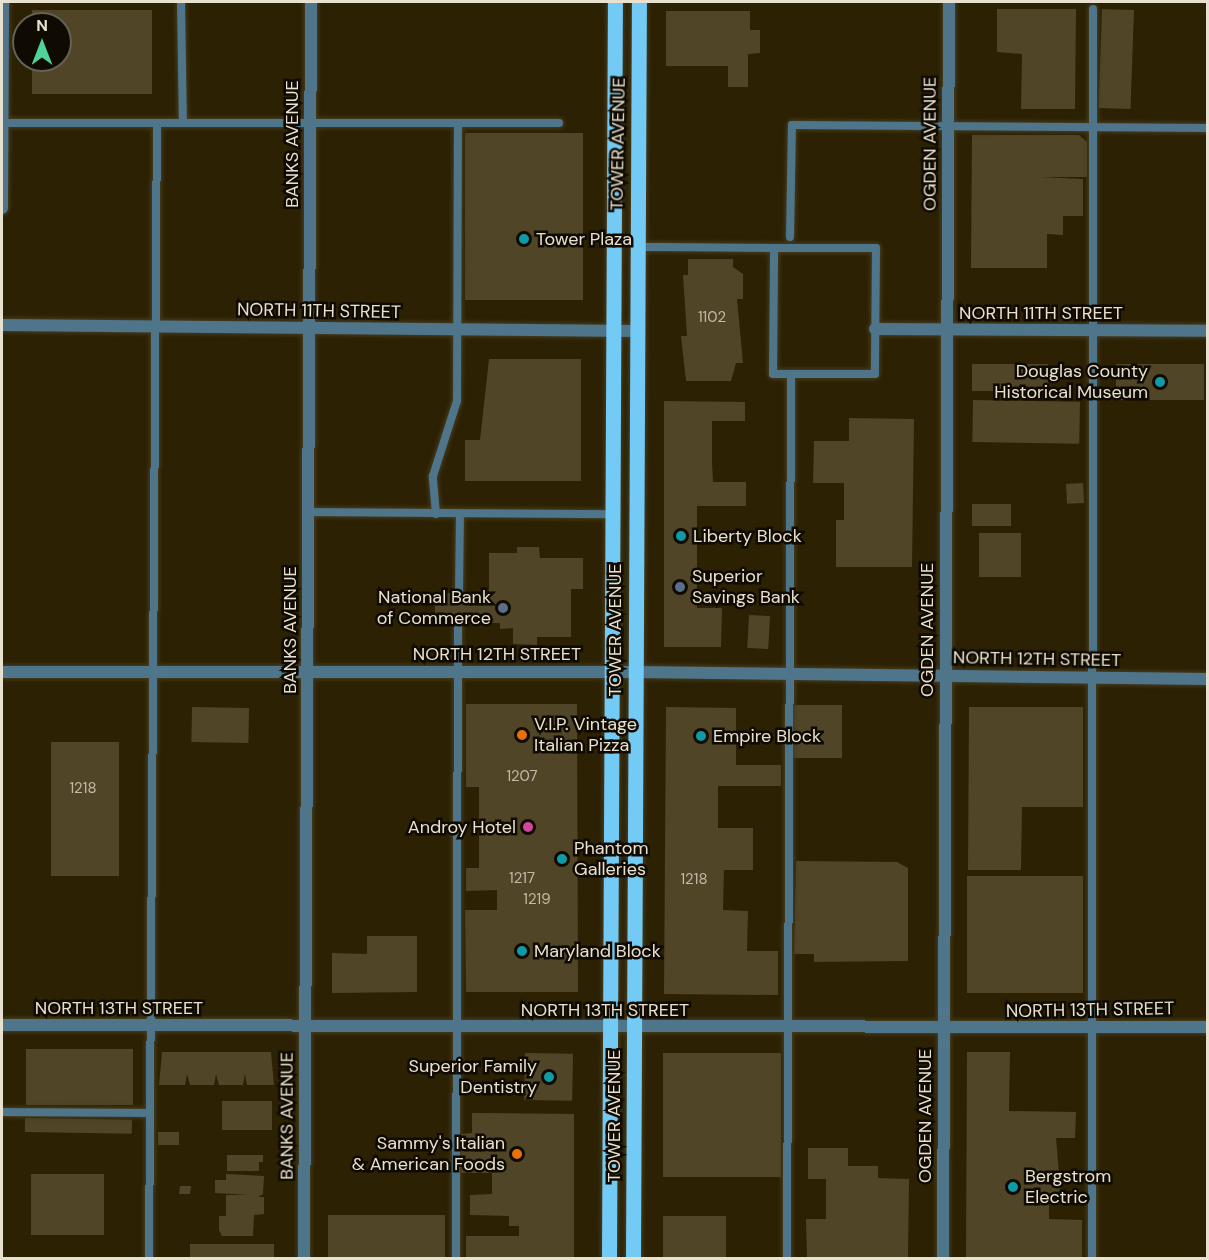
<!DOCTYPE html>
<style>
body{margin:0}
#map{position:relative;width:1209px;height:1260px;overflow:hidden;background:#2c2103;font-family:"DM Sans",sans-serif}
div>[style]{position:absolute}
.building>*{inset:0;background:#514527;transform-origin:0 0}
.roads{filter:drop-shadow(0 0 2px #463c20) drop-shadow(0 0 2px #463c20)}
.service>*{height:8px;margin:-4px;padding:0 4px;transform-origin:4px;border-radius:4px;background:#4e758a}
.minor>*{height:12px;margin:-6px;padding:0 6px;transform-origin:6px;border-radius:6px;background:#4e758a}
.primary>*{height:15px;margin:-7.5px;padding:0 7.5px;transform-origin:7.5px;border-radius:7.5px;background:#73caf5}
.dots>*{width:16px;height:16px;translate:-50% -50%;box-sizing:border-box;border:3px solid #100b02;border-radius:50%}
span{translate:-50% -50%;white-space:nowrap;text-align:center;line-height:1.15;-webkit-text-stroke:5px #100b02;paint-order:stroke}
.number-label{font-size:15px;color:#c2baa6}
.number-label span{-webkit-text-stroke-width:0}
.street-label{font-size:18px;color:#e8e1d0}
.poi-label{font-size:18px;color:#e8e1d0}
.left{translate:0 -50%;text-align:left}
.right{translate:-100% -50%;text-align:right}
.frame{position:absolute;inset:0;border:3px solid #e8e1d0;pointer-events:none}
.north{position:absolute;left:12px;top:12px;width:60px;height:60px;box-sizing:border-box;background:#100b02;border:2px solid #666154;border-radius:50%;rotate:0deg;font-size:16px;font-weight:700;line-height:24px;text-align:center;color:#e8e1d0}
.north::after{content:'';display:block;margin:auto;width:21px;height:27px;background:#4ed39a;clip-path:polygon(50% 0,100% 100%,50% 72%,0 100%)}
</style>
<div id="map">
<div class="building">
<div style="clip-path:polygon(997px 9px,1076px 9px,1075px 109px,1021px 109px,1022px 54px,997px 52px)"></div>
<div style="left:1102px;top:9px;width:32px;height:99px;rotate:2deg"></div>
<div style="clip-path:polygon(32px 10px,152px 10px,152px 94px,32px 94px,32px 60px,60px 60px,60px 24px,32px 24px)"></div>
<div style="clip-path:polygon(666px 11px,750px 11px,750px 30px,760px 30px,760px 53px,748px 54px,748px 87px,728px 87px,728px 66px,666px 66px)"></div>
<div style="left:465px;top:133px;width:118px;height:167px"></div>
<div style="clip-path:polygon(972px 135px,1079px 135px,1087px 142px,1087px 177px,1040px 177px,1083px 179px,1083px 216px,1063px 216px,1063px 235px,1047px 234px,1047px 268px,971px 268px)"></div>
<div style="clip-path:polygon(688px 259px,733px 259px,733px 267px,743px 274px,743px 299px,737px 299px,743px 363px,736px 363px,731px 381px,686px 381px,681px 336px,687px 336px,683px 275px,688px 275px)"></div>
<div style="clip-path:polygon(489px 359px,581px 359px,581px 481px,465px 481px,465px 440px,480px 440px)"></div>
<div style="left:972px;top:364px;width:76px;height:27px"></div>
<div style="left:1116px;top:364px;width:88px;height:36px"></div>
<div style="left:973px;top:400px;width:107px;height:42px;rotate:1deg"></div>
<div style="clip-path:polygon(664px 401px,745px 402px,745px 421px,712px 421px,712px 462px,713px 482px,746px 482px,746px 506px,697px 506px,697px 608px,722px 608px,721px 647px,664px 647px)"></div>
<div style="clip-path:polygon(849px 418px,914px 419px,912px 567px,836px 567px,836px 520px,844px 520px,844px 483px,813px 483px,814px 441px,849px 441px)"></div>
<div style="left:1083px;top:483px;width:20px;height:17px;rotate:87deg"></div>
<div style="left:972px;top:504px;width:39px;height:22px"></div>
<div style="left:979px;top:533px;width:42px;height:44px"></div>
<div style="clip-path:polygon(517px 547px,539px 547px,540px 558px,583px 558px,583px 589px,571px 589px,571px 637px,537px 637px,537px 645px,513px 644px,513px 628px,500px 629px,500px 623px,435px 623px,435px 593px,489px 593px,489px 553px,517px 553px)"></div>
<div style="left:749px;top:615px;width:21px;height:33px;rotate:3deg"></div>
<div style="clip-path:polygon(466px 704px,577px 704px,578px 992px,466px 992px,465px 910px,497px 910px,497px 890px,466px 891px,466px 868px,479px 868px,479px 787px,466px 787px)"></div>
<div style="left:793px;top:705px;width:49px;height:53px"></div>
<div style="left:192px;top:707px;width:57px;height:35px;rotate:1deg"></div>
<div style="clip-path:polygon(666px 707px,736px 708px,736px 765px,781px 765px,781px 786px,718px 786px,718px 828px,753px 828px,753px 870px,724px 870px,723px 910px,748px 911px,747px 951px,778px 951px,778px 995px,664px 994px)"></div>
<div style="clip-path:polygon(969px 707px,1083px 707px,1083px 807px,1022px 807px,1021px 870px,968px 870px)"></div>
<div style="left:51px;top:742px;width:68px;height:134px"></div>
<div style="clip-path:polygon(796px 861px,897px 862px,908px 868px,908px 961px,814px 962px,814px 954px,794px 954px)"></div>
<div style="left:967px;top:876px;width:116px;height:117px"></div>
<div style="clip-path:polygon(367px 936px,417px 936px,417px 992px,332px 993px,332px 953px,367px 954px)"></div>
<div style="left:26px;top:1049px;width:107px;height:56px"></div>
<div style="clip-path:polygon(162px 1052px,271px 1052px,274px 1085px,247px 1085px,245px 1074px,243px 1085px,219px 1085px,216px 1074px,214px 1085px,190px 1085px,187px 1074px,185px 1085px,159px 1085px)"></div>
<div style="clip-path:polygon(967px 1052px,1010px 1052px,1009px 1111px,1076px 1112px,1075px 1138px,1056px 1138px,1061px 1197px,1049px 1197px,1049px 1219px,1082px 1220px,1082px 1258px,966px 1258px)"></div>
<div style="left:525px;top:1053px;width:48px;height:47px;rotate:1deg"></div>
<div style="left:663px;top:1053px;width:118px;height:124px"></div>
<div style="left:222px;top:1101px;width:50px;height:29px"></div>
<div style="clip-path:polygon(472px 1113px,574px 1114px,574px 1258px,466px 1258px,466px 1236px,519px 1236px,519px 1226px,509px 1226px,509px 1216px,470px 1215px,470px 1195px,492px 1194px,492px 1173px,460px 1173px,460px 1134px,472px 1133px)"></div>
<div style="left:25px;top:1118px;width:107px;height:14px;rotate:1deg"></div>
<div style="left:158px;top:1132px;width:21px;height:13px"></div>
<div style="clip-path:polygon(808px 1148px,848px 1148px,848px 1166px,878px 1166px,878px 1178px,909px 1179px,908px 1258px,807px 1258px,806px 1219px,826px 1219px,826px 1179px,808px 1179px)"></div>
<div style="clip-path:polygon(227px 1155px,263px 1155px,263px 1162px,259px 1162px,259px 1171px,227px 1171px)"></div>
<div style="left:31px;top:1174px;width:73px;height:61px"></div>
<div style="clip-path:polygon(226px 1174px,264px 1176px,263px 1194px,258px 1197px,264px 1197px,264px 1214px,254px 1215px,253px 1236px,222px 1236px,219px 1230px,219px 1216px,226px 1216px,226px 1195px,249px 1195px,215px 1193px,215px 1180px,226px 1180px)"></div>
<div style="clip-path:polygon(180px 1186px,191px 1186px,190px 1194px,179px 1194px)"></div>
<div style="left:328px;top:1215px;width:117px;height:43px"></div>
<div style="left:663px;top:1216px;width:63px;height:42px"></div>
<div style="left:274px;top:1244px;width:14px;height:84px;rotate:90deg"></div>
</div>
<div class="roads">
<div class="service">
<div style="left:181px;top:2px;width:121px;rotate:89.1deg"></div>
<div style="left:2px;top:123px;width:557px"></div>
<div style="left:790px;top:237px;width:112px;rotate:-89deg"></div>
<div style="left:792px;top:125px;width:416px;rotate:0.4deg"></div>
<div style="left:637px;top:247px;width:25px"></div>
<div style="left:662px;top:247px;width:112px;rotate:0.5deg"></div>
<div style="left:774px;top:248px;width:102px"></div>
<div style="left:876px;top:248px;width:126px;rotate:90.5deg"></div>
<div style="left:875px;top:374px;width:102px;rotate:180deg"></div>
<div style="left:773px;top:374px;width:126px;rotate:-89.5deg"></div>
<div style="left:308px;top:512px;width:304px;rotate:0.4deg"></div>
<div style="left:436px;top:514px;width:38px;rotate:-95deg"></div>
<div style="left:433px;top:476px;width:79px;rotate:-72.3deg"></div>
<div style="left:457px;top:401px;width:278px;rotate:-89.8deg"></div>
<div style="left:459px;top:593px;width:79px;rotate:-89.3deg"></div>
<div style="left:2px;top:1112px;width:147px;rotate:0.4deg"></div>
<div style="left:149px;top:1258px;width:1135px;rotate:-89.6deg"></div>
<div style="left:456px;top:1258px;width:635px;rotate:-89.82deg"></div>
<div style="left:787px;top:1258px;width:884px;rotate:-89.74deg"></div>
<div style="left:1092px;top:1258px;width:1249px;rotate:-89.95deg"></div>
</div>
<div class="minor">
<div style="left:2px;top:208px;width:206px;rotate:-89.7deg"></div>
<div style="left:2px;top:325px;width:634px;rotate:0.54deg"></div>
<div style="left:875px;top:329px;width:333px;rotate:0.3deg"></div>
<div style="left:2px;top:672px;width:633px"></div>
<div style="left:635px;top:672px;width:573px;rotate:0.7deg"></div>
<div style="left:2px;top:1025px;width:1206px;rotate:0.1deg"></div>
<div style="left:304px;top:1258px;width:1256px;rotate:-89.68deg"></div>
<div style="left:943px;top:1258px;width:1256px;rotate:-89.73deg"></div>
</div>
<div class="primary">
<div style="left:609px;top:1258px;width:1256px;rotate:-89.73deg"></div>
<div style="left:633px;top:1258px;width:1256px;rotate:-89.73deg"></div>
</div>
</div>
<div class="dots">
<div style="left:524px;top:239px;background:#0f9aa8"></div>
<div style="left:1160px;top:382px;background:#0f9aa8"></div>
<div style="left:681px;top:536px;background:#0f9aa8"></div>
<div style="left:680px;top:587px;background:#5c6f8a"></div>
<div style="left:503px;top:608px;background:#5c6f8a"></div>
<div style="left:522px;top:735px;background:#e8710a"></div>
<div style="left:701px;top:736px;background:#0f9aa8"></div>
<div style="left:528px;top:827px;background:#d1479c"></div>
<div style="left:562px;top:859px;background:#0f9aa8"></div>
<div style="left:522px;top:951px;background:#0f9aa8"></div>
<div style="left:549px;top:1077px;background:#0f9aa8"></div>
<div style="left:517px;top:1154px;background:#e8710a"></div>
<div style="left:1013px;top:1187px;background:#0f9aa8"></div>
</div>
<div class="number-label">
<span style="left:712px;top:318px">1102</span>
<span style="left:522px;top:777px">1207</span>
<span style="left:83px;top:789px">1218</span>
<span style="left:522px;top:879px">1217</span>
<span style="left:694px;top:880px">1218</span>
<span style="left:537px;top:900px">1219</span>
</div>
<div class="street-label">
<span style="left:292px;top:144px;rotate:-90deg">BANKS AVENUE</span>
<span style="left:618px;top:144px;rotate:-89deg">TOWER AVENUE</span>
<span style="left:930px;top:144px;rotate:-90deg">OGDEN AVENUE</span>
<span style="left:319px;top:311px;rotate:1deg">NORTH 11TH STREET</span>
<span style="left:1041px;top:313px">NORTH 11TH STREET</span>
<span style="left:290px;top:630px;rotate:-90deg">BANKS AVENUE</span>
<span style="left:615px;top:630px;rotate:-90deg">TOWER AVENUE</span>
<span style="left:927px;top:630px;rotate:-90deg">OGDEN AVENUE</span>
<span style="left:497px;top:654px">NORTH 12TH STREET</span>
<span style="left:1037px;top:659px;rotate:1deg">NORTH 12TH STREET</span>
<span style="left:119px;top:1008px">NORTH 13TH STREET</span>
<span style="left:605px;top:1010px">NORTH 13TH STREET</span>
<span style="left:1090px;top:1010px;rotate:-1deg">NORTH 13TH STREET</span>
<span style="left:287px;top:1116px;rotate:-90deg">BANKS AVENUE</span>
<span style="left:614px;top:1116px;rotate:-90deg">TOWER AVENUE</span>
<span style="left:925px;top:1116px;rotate:-90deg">OGDEN AVENUE</span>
</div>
<div class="poi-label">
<span class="left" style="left:536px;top:239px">Tower Plaza</span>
<span class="right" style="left:1148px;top:382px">Douglas County<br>Historical Museum</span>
<span class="left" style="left:693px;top:536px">Liberty Block</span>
<span class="left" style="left:692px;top:587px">Superior<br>Savings Bank</span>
<span class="right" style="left:491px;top:608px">National Bank<br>of Commerce</span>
<span class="left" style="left:534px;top:735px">V.I.P. Vintage<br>Italian Pizza</span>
<span class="left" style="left:713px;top:736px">Empire Block</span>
<span class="right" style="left:516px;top:827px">Androy Hotel</span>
<span class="left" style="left:574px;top:859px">Phantom<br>Galleries</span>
<span class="left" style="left:534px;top:951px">Maryland Block</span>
<span class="right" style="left:537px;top:1077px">Superior Family<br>Dentistry</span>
<span class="right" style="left:505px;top:1154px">Sammy's Italian<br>&amp; American Foods</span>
<span class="left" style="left:1025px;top:1187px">Bergstrom<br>Electric</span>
</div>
<div class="frame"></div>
<div class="north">N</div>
</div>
